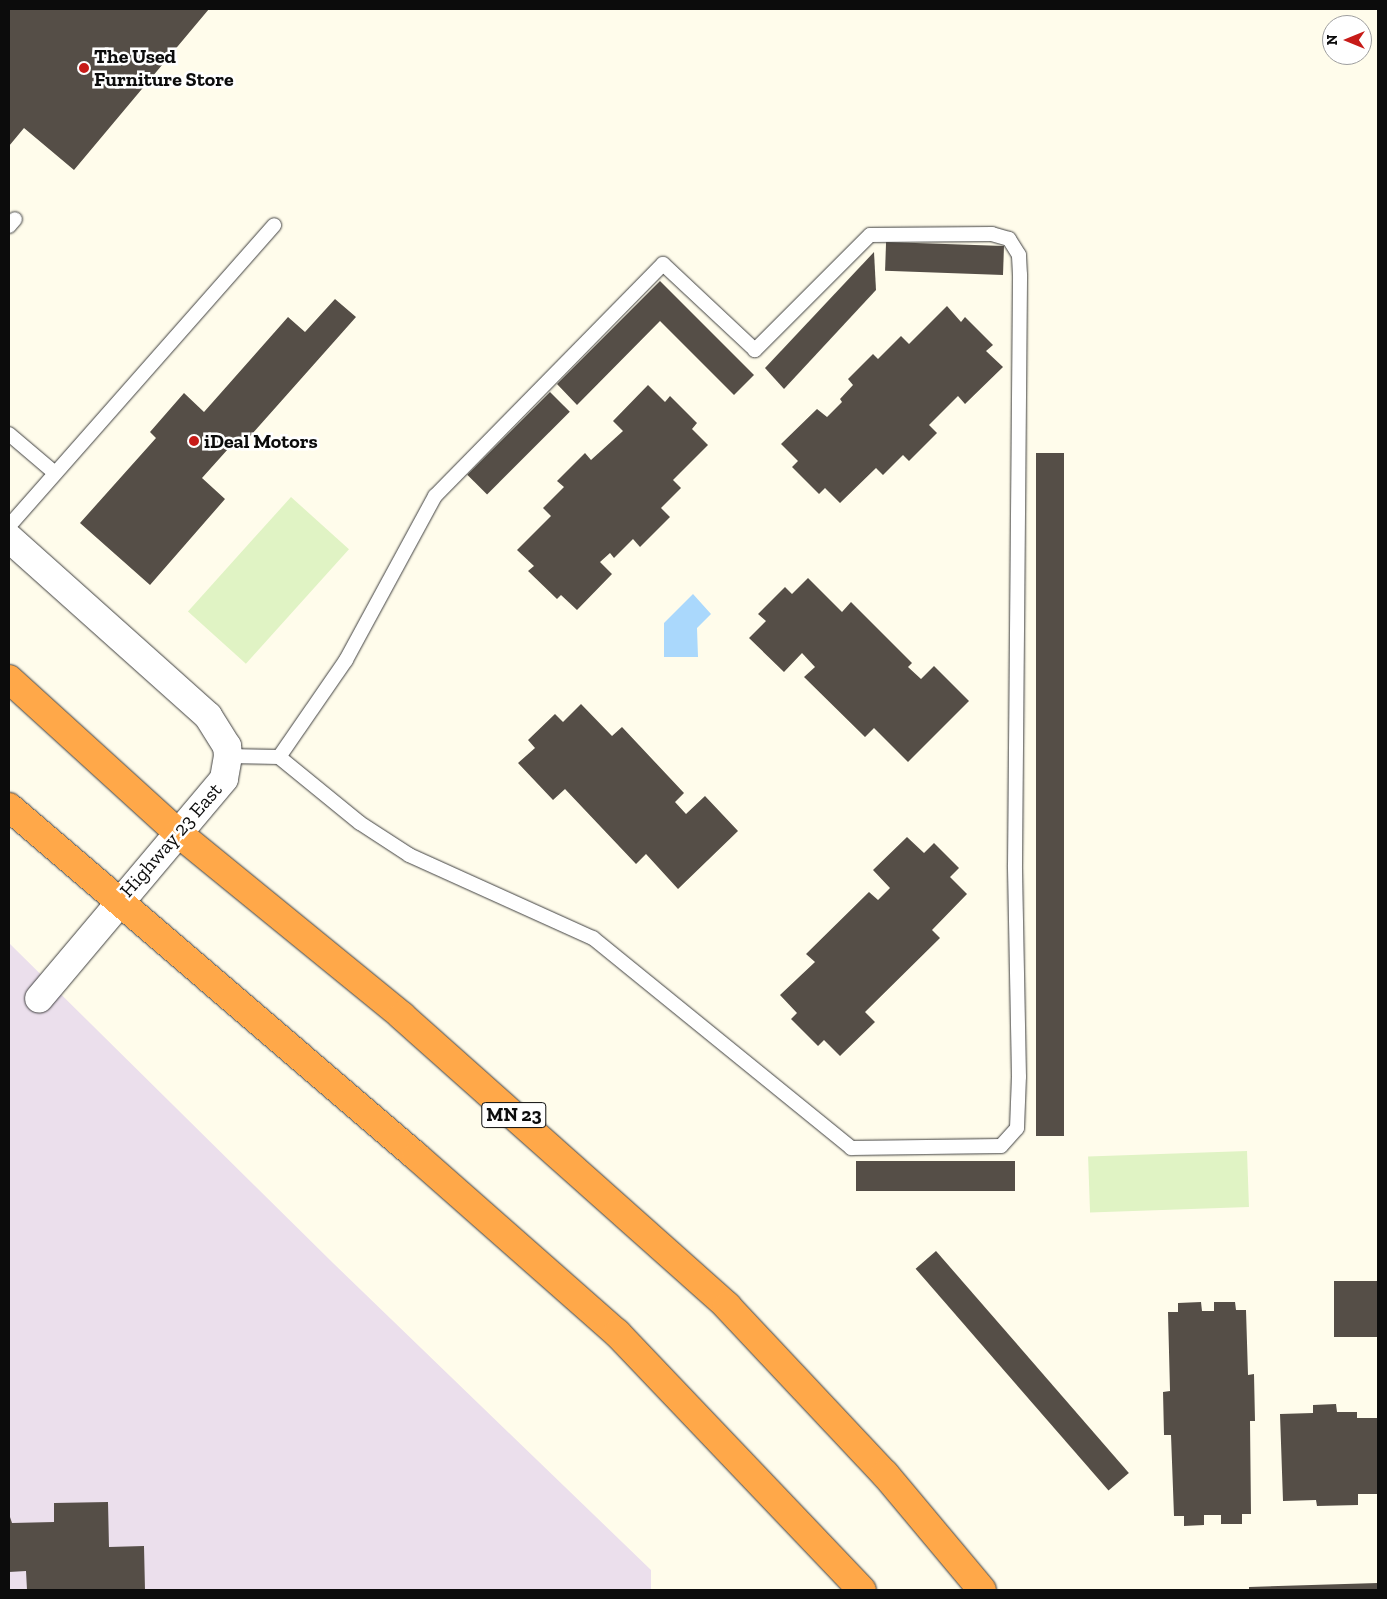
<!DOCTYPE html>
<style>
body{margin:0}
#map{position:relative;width:1387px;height:1599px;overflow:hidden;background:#fffceb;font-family:"Zilla Slab",serif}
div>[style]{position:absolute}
.industrial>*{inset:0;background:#ebdfec}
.pitch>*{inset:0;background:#e0f3c4;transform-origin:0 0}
.water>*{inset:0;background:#aad8fc}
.building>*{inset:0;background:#554e47;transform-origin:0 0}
.roads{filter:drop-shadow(0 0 1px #3f3f3f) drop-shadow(0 0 1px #3f3f3f)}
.lane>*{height:14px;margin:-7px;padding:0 7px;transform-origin:7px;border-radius:7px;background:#fff}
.street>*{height:28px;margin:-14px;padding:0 14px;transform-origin:14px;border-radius:14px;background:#fff}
.highway>*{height:28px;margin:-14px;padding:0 14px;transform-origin:14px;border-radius:14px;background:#ffa849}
.dots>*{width:14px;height:14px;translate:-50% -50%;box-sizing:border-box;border:2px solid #fff;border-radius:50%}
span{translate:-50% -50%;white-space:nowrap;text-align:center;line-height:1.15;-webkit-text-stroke:5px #fff;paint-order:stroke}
.shield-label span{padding:1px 4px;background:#fff;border:1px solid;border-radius:4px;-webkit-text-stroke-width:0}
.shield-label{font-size:19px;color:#0c0c0c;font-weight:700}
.poi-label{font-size:20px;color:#0c0c0c;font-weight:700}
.left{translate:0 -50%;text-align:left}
.street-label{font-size:20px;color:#0c0c0c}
.frame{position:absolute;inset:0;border:10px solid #0c0c0c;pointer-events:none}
.north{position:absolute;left:1322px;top:15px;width:50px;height:50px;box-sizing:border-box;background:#fff;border:1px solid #9e9e9e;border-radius:50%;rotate:270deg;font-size:14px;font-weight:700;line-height:20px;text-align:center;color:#0c0c0c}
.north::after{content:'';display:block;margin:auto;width:18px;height:22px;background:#c71b18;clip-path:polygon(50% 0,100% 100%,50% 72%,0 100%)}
</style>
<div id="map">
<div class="industrial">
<div style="clip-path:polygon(9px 943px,333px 1263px,651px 1570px,651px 1590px,9px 1590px)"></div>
</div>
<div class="pitch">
<div style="left:291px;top:497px;width:78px;height:154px;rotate:42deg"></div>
<div style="left:1247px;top:1151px;width:56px;height:159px;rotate:88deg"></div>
</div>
<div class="water">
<div style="clip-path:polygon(693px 594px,711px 614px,697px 628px,698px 657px,664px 657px,664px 623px)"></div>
</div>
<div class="building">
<div style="clip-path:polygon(9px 9px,209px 9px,74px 170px,24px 128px,9px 146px)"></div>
<div style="left:1004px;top:246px;width:29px;height:118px;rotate:92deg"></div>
<div style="clip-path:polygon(874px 252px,876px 290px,784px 389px,765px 368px)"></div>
<div style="clip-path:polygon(660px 281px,754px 375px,734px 395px,660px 321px,577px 405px,557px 384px)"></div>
<div style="clip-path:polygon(335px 299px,356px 317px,243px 444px,237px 439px,202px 478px,225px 499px,150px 585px,80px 523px,156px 438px,150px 432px,184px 393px,204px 412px,288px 317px,305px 332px)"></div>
<div style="clip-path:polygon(947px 306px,961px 322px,965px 317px,993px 345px,986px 351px,1003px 367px,965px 404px,958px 396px,929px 425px,937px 433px,909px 461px,903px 455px,883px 475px,876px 468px,840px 503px,825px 488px,819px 494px,792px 467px,798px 461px,781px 444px,817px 409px,827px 417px,842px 402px,840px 399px,853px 385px,848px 379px,873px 354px,878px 359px,901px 336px,909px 344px)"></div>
<div style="clip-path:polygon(648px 385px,665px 402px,670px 396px,697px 423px,692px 429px,708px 445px,673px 480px,681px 488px,661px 508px,670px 517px,640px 547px,633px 539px,614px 558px,610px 553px,600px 562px,612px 574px,577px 610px,561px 595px,557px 599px,528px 571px,534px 566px,517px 550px,551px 516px,543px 508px,564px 487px,557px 481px,585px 453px,591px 460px,623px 431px,613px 421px)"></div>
<div style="left:550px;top:392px;width:28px;height:117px;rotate:45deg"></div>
<div style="left:1064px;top:453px;width:683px;height:28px;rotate:90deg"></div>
<div style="clip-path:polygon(808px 578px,842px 612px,851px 602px,912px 663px,908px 667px,921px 679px,934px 666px,969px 701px,908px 762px,874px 728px,865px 737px,804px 677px,815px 667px,802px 653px,784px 672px,749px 638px,766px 621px,758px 614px,785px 587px,792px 594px)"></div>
<div style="clip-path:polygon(581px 704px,612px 736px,622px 727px,684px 793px,675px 802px,686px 814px,705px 796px,738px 831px,678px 889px,646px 854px,636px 864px,565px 789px,553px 800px,518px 763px,535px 748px,528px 740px,555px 714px,563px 722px)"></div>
<div style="clip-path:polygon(907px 837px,924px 853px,934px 843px,959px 868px,950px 877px,967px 894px,932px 930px,940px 938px,865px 1012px,875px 1022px,840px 1056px,824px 1040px,818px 1046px,791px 1019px,797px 1013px,780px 995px,815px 962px,806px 954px,869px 892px,878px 900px,890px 888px,873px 870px)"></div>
<div style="left:1015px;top:1161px;width:30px;height:159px;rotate:90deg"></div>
<div style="left:936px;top:1251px;width:294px;height:27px;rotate:49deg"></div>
<div style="left:1378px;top:1281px;width:56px;height:44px;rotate:90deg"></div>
<div style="clip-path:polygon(1201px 1302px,1202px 1311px,1214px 1311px,1214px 1302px,1235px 1302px,1236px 1310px,1246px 1310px,1248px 1375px,1254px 1374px,1255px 1421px,1250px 1421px,1251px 1514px,1242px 1514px,1242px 1524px,1221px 1524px,1221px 1515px,1204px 1515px,1204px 1525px,1184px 1526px,1184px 1516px,1174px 1516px,1171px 1435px,1164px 1435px,1163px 1392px,1170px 1391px,1168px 1312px,1178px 1312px,1178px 1303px)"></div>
<div style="clip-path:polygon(1336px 1404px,1337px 1412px,1357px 1412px,1357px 1418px,1378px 1418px,1378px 1494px,1358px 1494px,1358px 1505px,1317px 1506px,1316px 1500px,1283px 1501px,1280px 1414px,1313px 1413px,1313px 1405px)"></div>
<div style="clip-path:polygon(108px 1502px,109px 1547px,144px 1546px,145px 1590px,27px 1590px,26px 1571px,9px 1572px,9px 1514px,12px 1523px,54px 1522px,54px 1503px)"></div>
<div style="clip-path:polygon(1378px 1583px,1378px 1590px,1249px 1590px,1249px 1587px)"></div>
</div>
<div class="roads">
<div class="lane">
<div style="left:9px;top:226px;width:9px;rotate:-49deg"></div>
<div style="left:9px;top:434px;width:60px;rotate:40.3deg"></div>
<div style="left:9px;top:526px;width:401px;rotate:-48.6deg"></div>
<div style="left:228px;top:756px;width:51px;rotate:1.1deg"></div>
<div style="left:279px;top:757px;width:104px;rotate:39.2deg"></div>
<div style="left:360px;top:823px;width:59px;rotate:33.1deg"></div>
<div style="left:409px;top:855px;width:202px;rotate:24.3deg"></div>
<div style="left:593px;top:938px;width:333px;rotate:39.1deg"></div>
<div style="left:851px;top:1148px;width:150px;rotate:-0.8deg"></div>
<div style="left:1001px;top:1146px;width:24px;rotate:-48deg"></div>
<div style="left:1017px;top:1128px;width:51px;rotate:-87.8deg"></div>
<div style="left:1019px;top:1077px;width:212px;rotate:-91.1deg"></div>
<div style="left:1015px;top:865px;width:590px;rotate:-89.51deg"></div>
<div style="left:1020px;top:275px;width:20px;rotate:-93deg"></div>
<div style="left:1019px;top:255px;width:19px;rotate:-122deg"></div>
<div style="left:1009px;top:239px;width:18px;rotate:-164deg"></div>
<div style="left:992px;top:234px;width:122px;rotate:179.5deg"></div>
<div style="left:870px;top:235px;width:163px;rotate:135deg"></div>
<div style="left:755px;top:350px;width:126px;rotate:-136.9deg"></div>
<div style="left:663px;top:264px;width:325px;rotate:134.5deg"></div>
<div style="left:435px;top:496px;width:187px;rotate:118.5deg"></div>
<div style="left:346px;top:660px;width:118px;rotate:124.6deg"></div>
</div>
<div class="street">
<div style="left:9px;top:538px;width:267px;rotate:41.8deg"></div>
<div style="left:208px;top:716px;width:36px;rotate:58deg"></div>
<div style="left:227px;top:746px;width:10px;rotate:84deg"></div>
<div style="left:228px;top:756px;width:23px;rotate:100deg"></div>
<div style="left:224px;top:779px;width:287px;rotate:130.1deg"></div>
</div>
<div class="highway">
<div style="left:9px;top:679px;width:229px;rotate:42.3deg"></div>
<div style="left:178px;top:833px;width:289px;rotate:39.2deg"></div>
<div style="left:402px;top:1016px;width:436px;rotate:41.7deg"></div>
<div style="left:727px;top:1306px;width:231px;rotate:46.8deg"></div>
<div style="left:885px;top:1474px;width:151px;rotate:50.1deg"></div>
<div style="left:9px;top:807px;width:536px;rotate:40.61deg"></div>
<div style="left:416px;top:1156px;width:268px;rotate:41.4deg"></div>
<div style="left:617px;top:1333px;width:355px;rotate:46.4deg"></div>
</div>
</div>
<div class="dots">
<div style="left:84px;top:68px;background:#c71b18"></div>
<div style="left:194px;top:441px;background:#c71b18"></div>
</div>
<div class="shield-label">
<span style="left:514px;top:1115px">MN 23</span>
</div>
<div class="poi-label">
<span class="left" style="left:94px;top:68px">The Used<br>Furniture Store</span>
<span class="left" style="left:204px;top:441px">iDeal Motors</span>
</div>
<div class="street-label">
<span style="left:171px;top:840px;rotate:-49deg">Highway 23 East</span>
</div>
<div class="frame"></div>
<div class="north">N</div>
</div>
